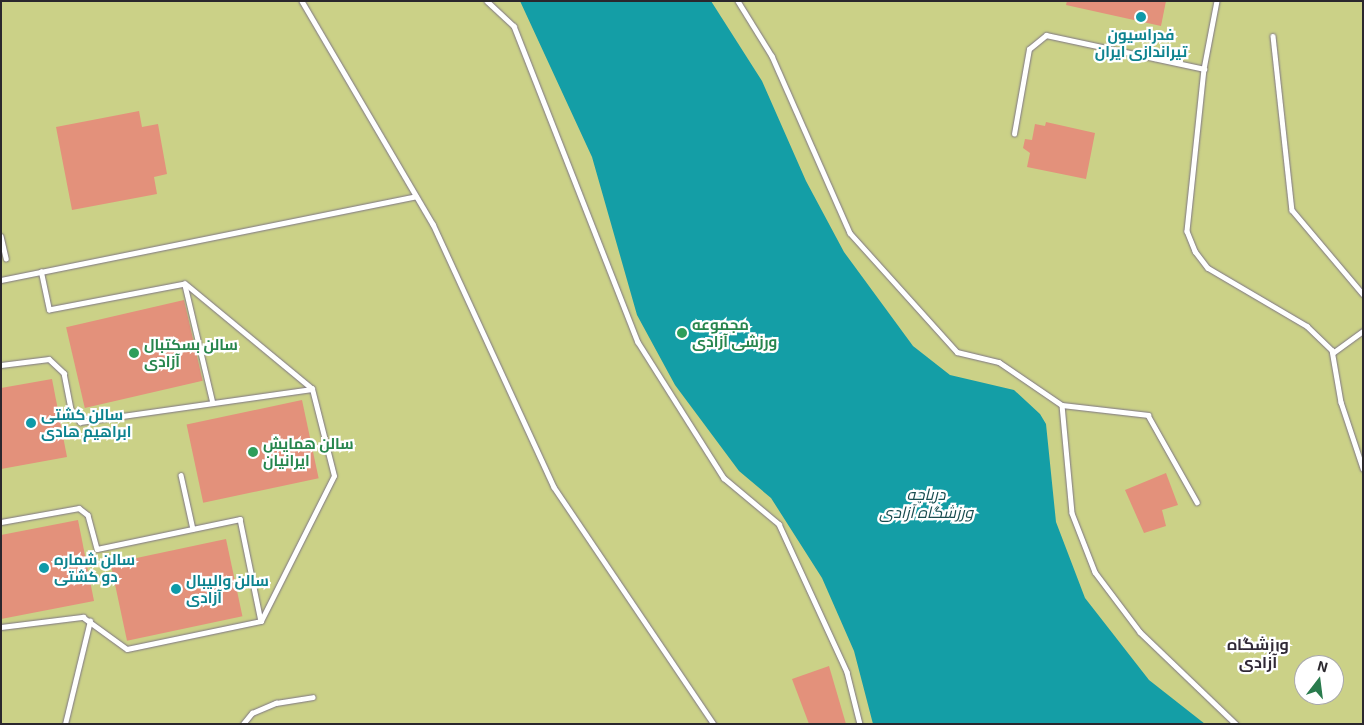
<!DOCTYPE html>
<meta charset="utf-8">
<style>
body{margin:0}
#map{position:relative;width:1364px;height:725px;overflow:hidden;background:#ebe3f4;font-family:"Exo 2",Cairo,sans-serif}
div>[style]{position:absolute}
.green>*{inset:0;background:#cbd187}
.water>*{inset:0;background:#149ea6}
.building>*{inset:0;background:#e3917b;transform-origin:0 0}
.roads{filter:drop-shadow(0 0 1px #7d7584) drop-shadow(0 0 1px #7d7584)}
.service>*{height:4.5px;margin:-2.25px;padding:0 2.25px;transform-origin:2.25px;border-radius:2.25px;background:#fff}
.dots>*{width:14px;height:14px;translate:-50% -50%;box-sizing:border-box;border:2px solid #fff;border-radius:50%}
span{translate:-50% -50%;white-space:nowrap;text-align:center;line-height:1.15;-webkit-text-stroke:4.5px #fff;paint-order:stroke}
.culture-label{font-size:15px;color:#0d838f;font-weight:700}
.left{translate:0 -50%;text-align:left}
.leisure-label{font-size:15px;color:#27864d;font-weight:700}
.water-label{font-size:16px;color:#184c4f;font-style:italic}
.neighbourhood-label{font-size:16px;color:#312a37;font-weight:700}
.frame{position:absolute;inset:0;border:2px solid #2a272d;pointer-events:none}
.north{position:absolute;left:1294px;top:655px;width:50px;height:50px;box-sizing:border-box;background:#fff;border:1px solid #aaa9ab;border-radius:50%;rotate:15deg;font-size:14px;font-weight:700;line-height:20px;text-align:center;color:#2a272d}
.north::after{content:'';display:block;margin:auto;width:18px;height:22px;background:#297b4d;clip-path:polygon(50% 0,100% 100%,50% 72%,0 100%)}
</style>
<div id="map">
<div class="green">
<div style="clip-path:polygon(evenodd,1px 1px,1363px 1px,1363px 724px,1px 724px,1px 1px,1304px 665px,1334px 665px,1334px 695px,1304px 695px,1304px 665px)"></div>
</div>
<div class="water">
<div style="clip-path:polygon(520px 1px,711px 1px,762px 81px,806px 181px,844px 252px,913px 346px,950px 375px,1014px 390px,1040px 414px,1046px 424px,1056px 522px,1085px 598px,1149px 680px,1205px 724px,873px 724px,854px 651px,822px 578px,771px 498px,739px 471px,675px 385px,637px 315px,592px 157px)"></div>
</div>
<div class="building">
<div style="clip-path:polygon(1067px 1px,1166px 1px,1161px 26px,1066px 5px)"></div>
<div style="clip-path:polygon(139px 111px,142px 127px,158px 124px,167px 174px,154px 177px,157px 194px,72px 210px,56px 127px)"></div>
<div style="clip-path:polygon(1046px 122px,1095px 133px,1086px 179px,1027px 167px,1030px 153px,1023px 148px,1025px 139px,1032px 140px,1035px 124px,1045px 126px)"></div>
<div style="left:184px;top:300px;width:83px;height:121px;rotate:77deg"></div>
<div style="clip-path:polygon(52px 379px,67px 457px,1px 469px,1px 388px)"></div>
<div style="left:302px;top:400px;width:80px;height:118px;rotate:78deg"></div>
<div style="clip-path:polygon(1166px 473px,1178px 505px,1162px 510px,1166px 526px,1144px 533px,1125px 490px)"></div>
<div style="clip-path:polygon(78px 520px,94px 601px,1px 619px,1px 535px)"></div>
<div style="left:226px;top:539px;width:79px;height:118px;rotate:78deg"></div>
<div style="clip-path:polygon(829px 666px,846px 724px,809px 724px,792px 679px)"></div>
</div>
<div class="roads">
<div class="service">
<div style="left:302px;top:1px;width:259px;rotate:59.6deg"></div>
<div style="left:433px;top:224px;width:289px;rotate:65.3deg"></div>
<div style="left:554px;top:487px;width:286px;rotate:56deg"></div>
<div style="left:487px;top:1px;width:37px;rotate:43deg"></div>
<div style="left:514px;top:26px;width:339px;rotate:68.6deg"></div>
<div style="left:638px;top:342px;width:161px;rotate:57.7deg"></div>
<div style="left:724px;top:478px;width:72px;rotate:39.9deg"></div>
<div style="left:779px;top:524px;width:163px;rotate:65.3deg"></div>
<div style="left:847px;top:672px;width:54px;rotate:76deg"></div>
<div style="left:738px;top:1px;width:65px;rotate:58.3deg"></div>
<div style="left:772px;top:56px;width:193px;rotate:66.2deg"></div>
<div style="left:850px;top:233px;width:160px;rotate:48deg"></div>
<div style="left:957px;top:352px;width:43px;rotate:13.4deg"></div>
<div style="left:999px;top:362px;width:76px;rotate:34.3deg"></div>
<div style="left:1062px;top:405px;width:87px;rotate:6.6deg"></div>
<div style="left:1148px;top:415px;width:100px;rotate:60.6deg"></div>
<div style="left:1217px;top:1px;width:69px;rotate:100.8deg"></div>
<div style="left:1204px;top:69px;width:163px;rotate:96deg"></div>
<div style="left:1187px;top:231px;width:22px;rotate:68deg"></div>
<div style="left:1195px;top:251px;width:21px;rotate:53deg"></div>
<div style="left:1208px;top:268px;width:115px;rotate:30.4deg"></div>
<div style="left:1307px;top:326px;width:37px;rotate:44deg"></div>
<div style="left:1334px;top:352px;width:36px;rotate:-36deg"></div>
<div style="left:1273px;top:36px;width:175px;rotate:83.8deg"></div>
<div style="left:1292px;top:210px;width:110px;rotate:49.8deg"></div>
<div style="left:1014px;top:134px;width:86px;rotate:-80deg"></div>
<div style="left:1029px;top:49px;width:22px;rotate:-39deg"></div>
<div style="left:1046px;top:35px;width:162px;rotate:12.1deg"></div>
<div style="left:1px;top:236px;width:23px;rotate:77deg"></div>
<div style="left:1px;top:280px;width:423px;rotate:-11.4deg"></div>
<div style="left:185px;top:285px;width:121px;rotate:76.7deg"></div>
<div style="left:1332px;top:350px;width:53px;rotate:80.2deg"></div>
<div style="left:1341px;top:402px;width:70px;rotate:71.6deg"></div>
<div style="left:1px;top:365px;width:48px;rotate:-7.1deg"></div>
<div style="left:49px;top:359px;width:21px;rotate:43deg"></div>
<div style="left:64px;top:373px;width:37px;rotate:79deg"></div>
<div style="left:71px;top:409px;width:16px;rotate:55deg"></div>
<div style="left:80px;top:422px;width:234px;rotate:-8.1deg"></div>
<div style="left:1062px;top:405px;width:108px;rotate:84.7deg"></div>
<div style="left:1072px;top:513px;width:63px;rotate:68.7deg"></div>
<div style="left:1095px;top:572px;width:75px;rotate:53.1deg"></div>
<div style="left:1140px;top:632px;width:133px;rotate:43.8deg"></div>
<div style="left:181px;top:475px;width:55px;rotate:77.5deg"></div>
<div style="left:1px;top:522px;width:79px;rotate:-10.2deg"></div>
<div style="left:79px;top:508px;width:11px;rotate:38deg"></div>
<div style="left:88px;top:515px;width:35px;rotate:75deg"></div>
<div style="left:97px;top:549px;width:146px;rotate:-11.8deg"></div>
<div style="left:240px;top:519px;width:104px;rotate:78.4deg"></div>
<div style="left:1px;top:627px;width:83px;rotate:-7deg"></div>
<div style="left:83px;top:617px;width:54px;rotate:36deg"></div>
<div style="left:127px;top:649px;width:137px;rotate:-11.8deg"></div>
<div style="left:261px;top:621px;width:162px;rotate:-63.3deg"></div>
<div style="left:334px;top:476px;width:90px;rotate:-104.2deg"></div>
<div style="left:312px;top:389px;width:165px;rotate:-140.4deg"></div>
<div style="left:185px;top:284px;width:138px;rotate:169.2deg"></div>
<div style="left:49px;top:310px;width:39px;rotate:-102deg"></div>
<div style="left:65px;top:724px;width:106px;rotate:-76.4deg"></div>
<div style="left:243px;top:724px;width:14px;rotate:-51deg"></div>
<div style="left:252px;top:713px;width:26px;rotate:-23deg"></div>
<div style="left:276px;top:703px;width:37px;rotate:-9deg"></div>
</div>
</div>
<div class="dots">
<div style="left:1141px;top:17px;background:#0f9aa8"></div>
<div style="left:682px;top:333px;background:#2e9e5b"></div>
<div style="left:134px;top:353px;background:#2e9e5b"></div>
<div style="left:31px;top:423px;background:#0f9aa8"></div>
<div style="left:253px;top:452px;background:#2e9e5b"></div>
<div style="left:44px;top:568px;background:#0f9aa8"></div>
<div style="left:176px;top:589px;background:#0f9aa8"></div>
</div>
<div class="culture-label">
<span style="left:1141px;top:43px">فدراسیون<br>تیراندازی ایران</span>
<span class="left" style="left:41px;top:423px">سالن کشتی<br>ابراهیم هادی</span>
<span class="left" style="left:54px;top:568px">سالن شماره<br>دو کشتی</span>
<span class="left" style="left:186px;top:589px">سالن والیبال<br>آزادی</span>
</div>
<div class="leisure-label">
<span class="left" style="left:692px;top:333px">مجموعه<br>ورزشی آزادی</span>
<span class="left" style="left:144px;top:353px">سالن بسکتبال<br>آزادی</span>
<span class="left" style="left:263px;top:452px">سالن همایش<br>ایرانیان</span>
</div>
<div class="water-label">
<span style="left:926px;top:503px">دریاچه<br>ورزشگاه آزادی</span>
</div>
<div class="neighbourhood-label">
<span style="left:1258px;top:653px">ورزشگاه<br>آزادی</span>
</div>
<div class="frame"></div>
<div class="north">N</div>
</div>
